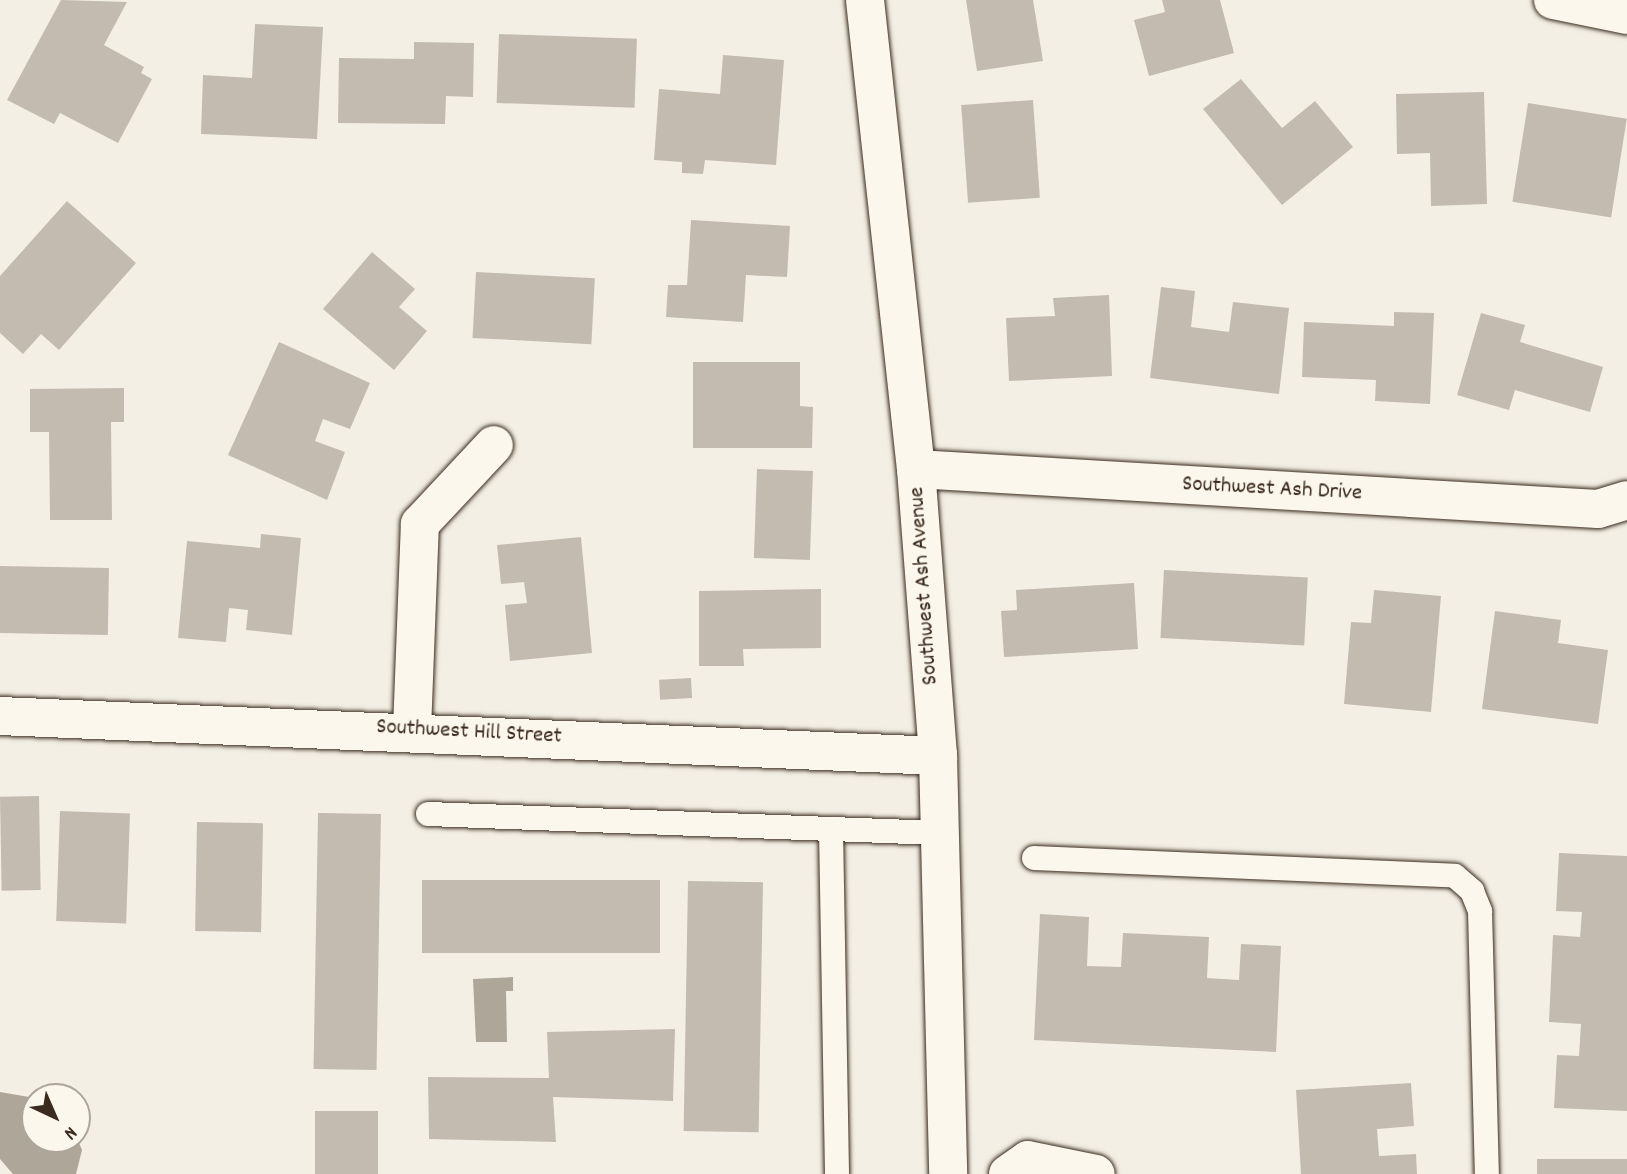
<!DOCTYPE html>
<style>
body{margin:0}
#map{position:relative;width:1627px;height:1174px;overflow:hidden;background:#f3efe4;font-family:Dekko,sans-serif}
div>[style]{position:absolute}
.water>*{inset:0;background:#afa69a}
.building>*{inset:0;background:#c3bbb0;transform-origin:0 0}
.roads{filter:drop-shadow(0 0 2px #3b2a1e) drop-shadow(0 0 2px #3b2a1e)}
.service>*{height:24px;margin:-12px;padding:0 12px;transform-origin:12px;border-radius:12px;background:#fbf7ec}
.minor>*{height:38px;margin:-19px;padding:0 19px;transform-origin:19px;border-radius:19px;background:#fbf7ec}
span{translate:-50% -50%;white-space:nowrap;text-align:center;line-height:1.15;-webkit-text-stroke:5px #fbf7ec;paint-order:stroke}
.street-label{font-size:23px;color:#3b2a1e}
.north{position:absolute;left:21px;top:1083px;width:70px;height:70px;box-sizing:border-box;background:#fbf7ec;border:2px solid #aea59a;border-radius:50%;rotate:136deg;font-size:19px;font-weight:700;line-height:28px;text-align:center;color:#3b2a1e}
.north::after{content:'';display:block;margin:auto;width:24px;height:32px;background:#3b2a1e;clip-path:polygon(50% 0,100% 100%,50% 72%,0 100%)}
</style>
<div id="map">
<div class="water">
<div style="clip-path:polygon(513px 977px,513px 991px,506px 991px,507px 1042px,476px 1042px,473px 979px)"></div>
<div style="clip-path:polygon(0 1092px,35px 1098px,35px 1139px,77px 1138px,82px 1150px,76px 1174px,13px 1174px,0 1159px)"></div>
</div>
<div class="building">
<div style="clip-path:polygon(61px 0,127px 2px,104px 45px,144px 67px,141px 73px,152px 79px,118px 143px,60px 113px,54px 124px,7px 100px)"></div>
<div style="clip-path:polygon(966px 0,1033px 0,1043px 61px,977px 71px)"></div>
<div style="clip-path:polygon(1162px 0,1220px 0,1234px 53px,1149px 76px,1134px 20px,1165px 12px)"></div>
<div style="clip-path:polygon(255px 24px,323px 27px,317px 139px,201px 134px,203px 75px,252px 78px)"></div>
<div style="left:499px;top:34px;width:138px;height:69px;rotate:2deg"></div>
<div style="clip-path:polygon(414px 42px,474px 43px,473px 97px,446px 96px,445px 124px,338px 123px,339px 58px,414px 59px)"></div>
<div style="clip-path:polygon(723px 55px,784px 60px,776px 165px,705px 160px,703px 174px,682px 173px,682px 162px,654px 160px,659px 89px,720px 94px)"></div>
<div style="clip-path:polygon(1241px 79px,1282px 128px,1315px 101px,1353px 147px,1282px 205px,1203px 109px)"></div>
<div style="clip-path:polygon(1484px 92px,1487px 204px,1431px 206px,1430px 153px,1397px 154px,1396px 94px)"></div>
<div style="left:1033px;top:100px;width:98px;height:72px;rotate:86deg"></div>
<div style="left:1528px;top:103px;width:100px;height:100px;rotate:9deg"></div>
<div style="clip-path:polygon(67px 201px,136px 263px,59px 350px,41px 334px,23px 354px,0 333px,0 276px)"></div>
<div style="clip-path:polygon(691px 220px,790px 226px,787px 277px,746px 275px,743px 322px,666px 317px,668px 285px,687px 285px)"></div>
<div style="clip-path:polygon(372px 252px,415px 289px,399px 307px,427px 331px,394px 370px,323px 309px)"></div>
<div style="left:476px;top:272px;width:119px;height:66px;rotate:3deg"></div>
<div style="clip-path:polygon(1161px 287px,1195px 291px,1191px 327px,1229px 332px,1233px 302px,1289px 308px,1279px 394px,1150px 378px)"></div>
<div style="clip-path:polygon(1109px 295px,1112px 376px,1009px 381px,1006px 318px,1055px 316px,1053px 298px)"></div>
<div style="clip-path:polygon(1394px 312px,1434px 313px,1430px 404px,1375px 401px,1376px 380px,1302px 377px,1304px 322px,1394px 326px)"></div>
<div style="clip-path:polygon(1481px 313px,1525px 325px,1520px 342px,1603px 367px,1590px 412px,1515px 390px,1509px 410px,1457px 395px)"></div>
<div style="clip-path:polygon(279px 342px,370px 383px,350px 429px,323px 419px,315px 441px,345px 452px,327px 500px,228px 455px)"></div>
<div style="clip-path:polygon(693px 362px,800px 362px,800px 406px,813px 407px,812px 448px,693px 448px)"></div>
<div style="clip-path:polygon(124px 388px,124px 422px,111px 422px,112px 520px,50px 520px,49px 432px,30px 432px,30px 389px)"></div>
<div style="left:757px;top:469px;width:56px;height:89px;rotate:2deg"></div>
<div style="clip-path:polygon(261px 534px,301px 538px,292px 635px,246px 630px,248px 610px,229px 608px,226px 642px,178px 638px,187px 541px,260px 548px)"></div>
<div style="clip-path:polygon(581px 537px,592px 653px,510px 661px,505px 605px,527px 603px,524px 582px,501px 584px,497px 545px)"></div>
<div style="left:0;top:566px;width:109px;height:67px;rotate:1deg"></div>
<div style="left:1164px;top:570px;width:144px;height:68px;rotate:3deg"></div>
<div style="clip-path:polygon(1134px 583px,1138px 649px,1004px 657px,1001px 611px,1017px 610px,1016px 590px)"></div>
<div style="clip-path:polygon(821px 589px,821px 648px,743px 649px,744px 666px,699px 666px,699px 591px)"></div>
<div style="clip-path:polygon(1374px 590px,1441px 596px,1431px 712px,1344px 704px,1351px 622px,1371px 623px)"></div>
<div style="clip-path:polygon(1495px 611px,1561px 620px,1558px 643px,1608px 650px,1598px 724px,1482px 709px)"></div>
<div style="left:691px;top:678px;width:20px;height:32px;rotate:87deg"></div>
<div style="left:39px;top:796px;width:94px;height:39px;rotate:89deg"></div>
<div style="left:60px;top:811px;width:70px;height:110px;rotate:2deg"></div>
<div style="left:318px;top:813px;width:63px;height:256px;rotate:1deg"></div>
<div style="left:197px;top:822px;width:66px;height:109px;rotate:1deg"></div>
<div style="clip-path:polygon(1559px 853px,1627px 856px,1627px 1111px,1554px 1108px,1557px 1055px,1579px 1056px,1581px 1024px,1549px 1022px,1553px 935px,1580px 937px,1582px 912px,1556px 911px)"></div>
<div style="left:422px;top:880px;width:238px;height:73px"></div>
<div style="left:688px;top:881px;width:75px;height:250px;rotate:1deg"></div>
<div style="clip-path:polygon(1040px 914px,1089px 917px,1087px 966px,1121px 967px,1123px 933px,1209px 937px,1207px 978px,1239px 980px,1241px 944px,1281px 946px,1276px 1052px,1034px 1040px)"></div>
<div style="clip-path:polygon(675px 1029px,673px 1101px,553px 1097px,556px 1142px,429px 1139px,428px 1077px,549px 1078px,547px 1032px)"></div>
<div style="clip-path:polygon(1411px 1083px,1414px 1126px,1377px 1129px,1379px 1156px,1416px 1154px,1417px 1174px,1301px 1174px,1296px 1090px)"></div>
<div style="left:315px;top:1111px;width:63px;height:63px"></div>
<div style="left:1537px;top:1159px;width:90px;height:15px"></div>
</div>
<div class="roads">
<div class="service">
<div style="left:428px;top:814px;width:512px;rotate:2.13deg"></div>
<div style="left:831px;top:829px;width:345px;rotate:89deg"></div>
<div style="left:1034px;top:858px;width:421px;rotate:2.4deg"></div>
<div style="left:1455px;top:876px;width:23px;rotate:41deg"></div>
<div style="left:1472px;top:891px;width:22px;rotate:68deg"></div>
<div style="left:1480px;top:911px;width:263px;rotate:88.5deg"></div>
</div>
<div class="minor">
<div style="left:865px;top:0;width:472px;rotate:83.8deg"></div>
<div style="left:916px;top:469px;width:288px;rotate:85.6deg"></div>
<div style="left:938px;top:756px;width:418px;rotate:88.6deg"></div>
<div style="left:1553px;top:0;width:76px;rotate:11.5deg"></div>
<div style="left:916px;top:469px;width:683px;rotate:3.36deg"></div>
<div style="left:1598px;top:509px;width:30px;rotate:-17deg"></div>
<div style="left:0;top:716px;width:939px;rotate:2.44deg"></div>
<div style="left:412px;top:730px;width:206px;rotate:-87.8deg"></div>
<div style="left:420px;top:524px;width:108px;rotate:-46.9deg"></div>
<div style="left:1008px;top:1174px;width:24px;rotate:-35deg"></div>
<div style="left:1028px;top:1160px;width:69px;rotate:11.6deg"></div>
</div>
</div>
<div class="street-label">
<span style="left:1272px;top:490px;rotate:3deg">Southwest Ash Drive</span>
<span style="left:925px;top:586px;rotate:-94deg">Southwest Ash Avenue</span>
<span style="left:469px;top:733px;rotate:3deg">Southwest Hill Street</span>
</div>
<div class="north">N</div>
</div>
